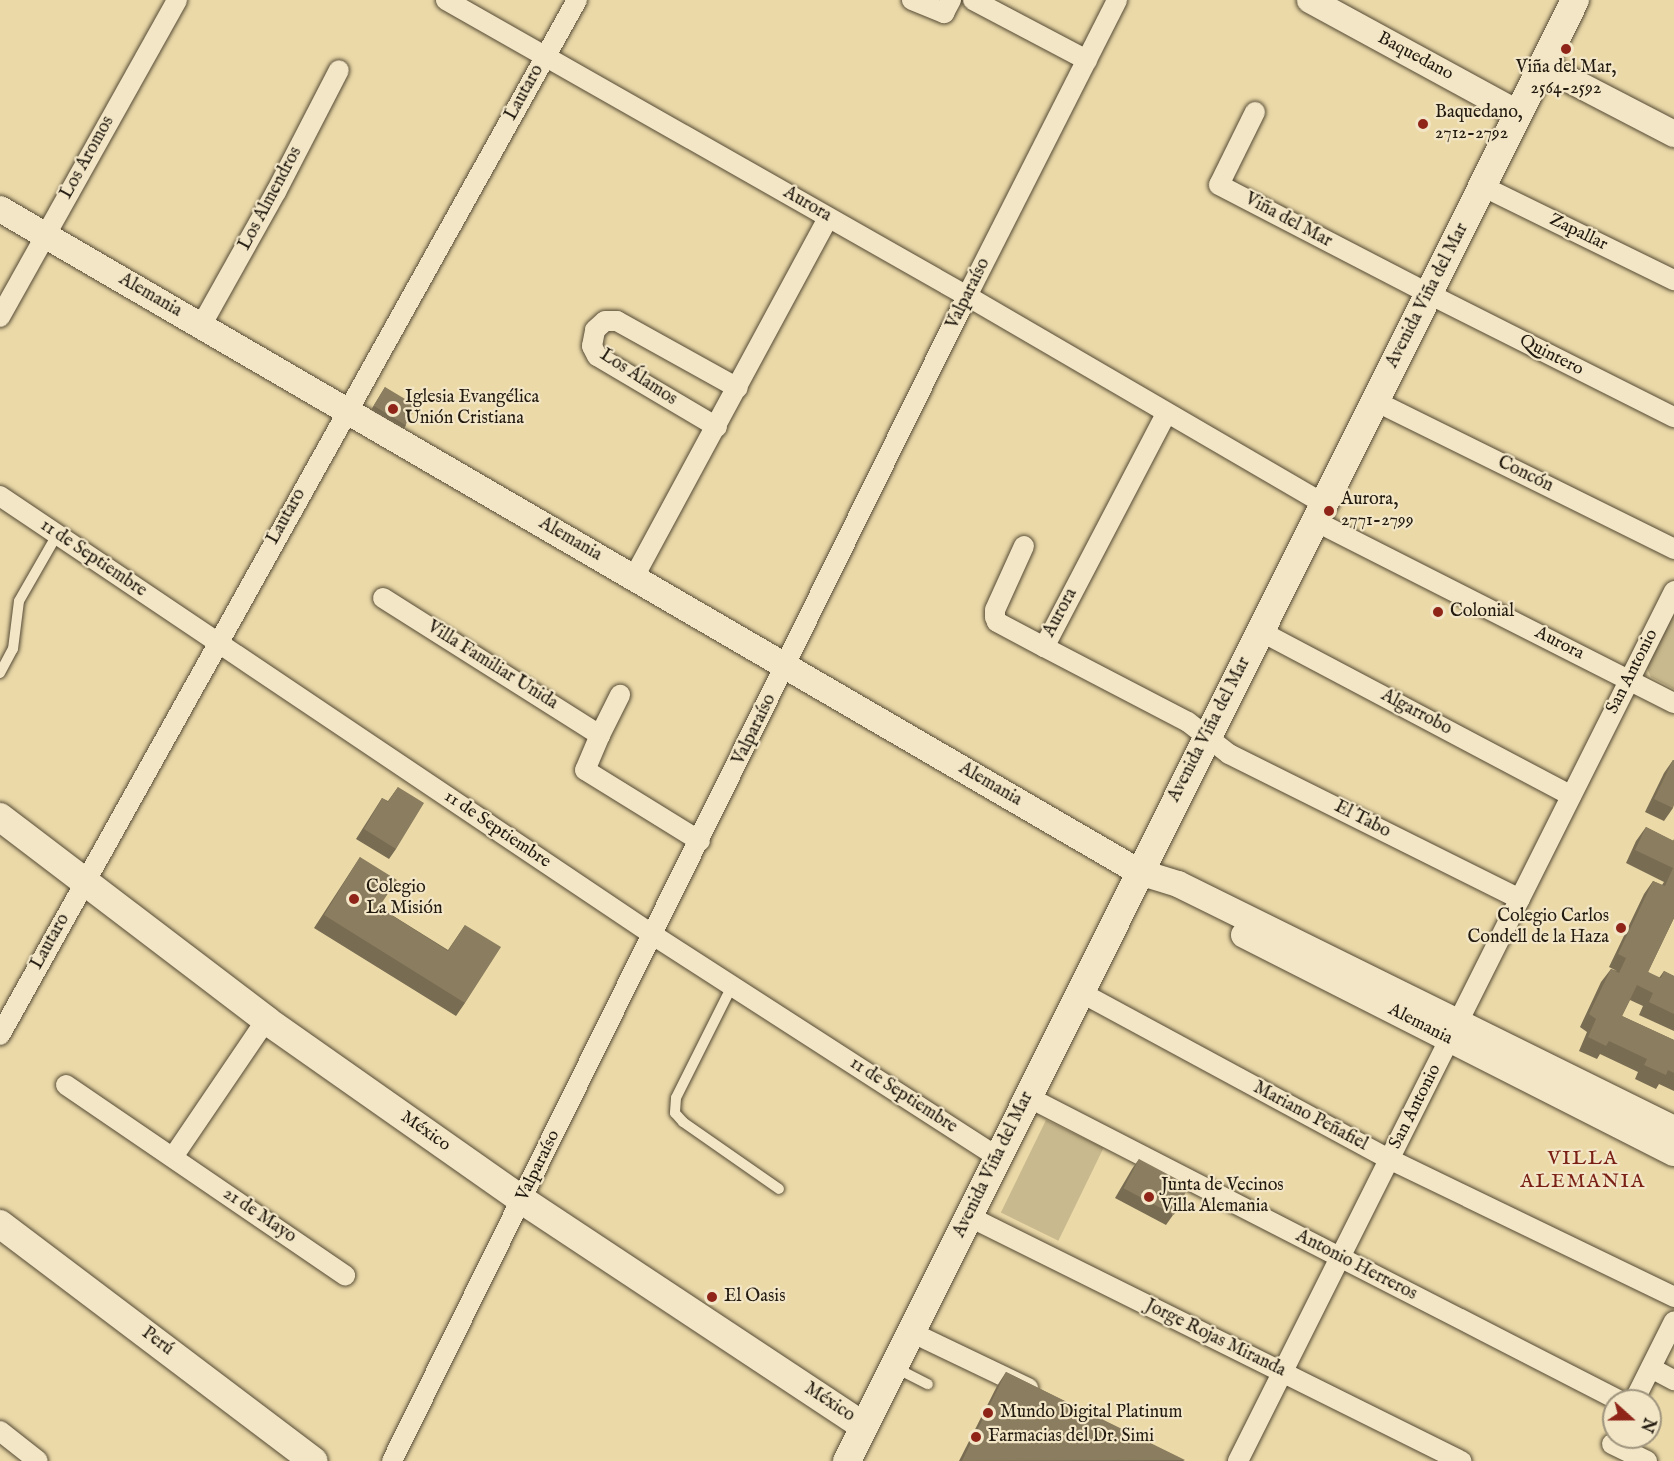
<!DOCTYPE html>
<meta charset="utf-8">
<style>
body{margin:0}
#map{position:relative;width:1674px;height:1461px;overflow:hidden;background:#ebd9a8;font-family:"IM FELL English",serif}
div>[style]{position:absolute}
.green>*{inset:0;background:#c9b98e;transform-origin:0 0}
.roads{filter:drop-shadow(0 0 2px #544a35) drop-shadow(0 0 2px #544a35)}
.service>*{height:10px;margin:-5px;padding:0 5px;transform-origin:5px;border-radius:5px;background:#f2e6c6}
.minor>*{height:20px;margin:-10px;padding:0 10px;transform-origin:10px;border-radius:10px;background:#f2e6c6}
.tertiary>*{height:26px;margin:-13px;padding:0 13px;transform-origin:13px;border-radius:13px;background:#f2e6c6}
.secondary>*{height:28px;margin:-14px;padding:0 14px;transform-origin:14px;border-radius:14px;background:#f2e6c6}
.wall>*{inset:0;background:#786c52}
.building>*{inset:0;background:#8b7d5f;transform-origin:0 0}
.dots>*{width:16px;height:16px;translate:-50% -50%;box-sizing:border-box;border:3px solid #f2e6c6;border-radius:50%}
span{translate:-50% -50%;white-space:nowrap;text-align:center;line-height:1.15;-webkit-text-stroke:4.5px #f2e6c6;paint-order:stroke}
.street-label{font-size:18px;color:#221a0f}
.poi-label{font-size:18px;color:#221a0f}
.left{translate:0 -50%;text-align:left}
.right{translate:-100% -50%;text-align:right}
.neighbourhood-label{font-size:20px;color:#7a1f14;letter-spacing:1.5px}
.north{position:absolute;left:1602px;top:1389px;width:60px;height:60px;box-sizing:border-box;background:#f2e6c6;border:2px solid #9f947d;border-radius:50%;rotate:111deg;font-size:16px;font-weight:700;line-height:24px;text-align:center;color:#221a0f}
.north::after{content:'';display:block;margin:auto;width:21px;height:27px;background:#8f2418;clip-path:polygon(50% 0,100% 100%,50% 72%,0 100%)}
</style>
<div id="map">
<div class="green">
<div style="clip-path:polygon(1674px 611px,1674px 689px,1651px 677px,1646px 666px)"></div>
<div style="left:1046px;top:1120px;width:64px;height:103px;rotate:26deg"></div>
</div>
<div class="roads">
<div class="service">
<div style="left:0;top:673px;width:27px;rotate:-62deg"></div>
<div style="left:13px;top:649px;width:48px;rotate:-82.9deg"></div>
<div style="left:19px;top:601px;width:76px;rotate:-60.1deg"></div>
<div style="left:732px;top:986px;width:125px;rotate:116.6deg"></div>
<div style="left:676px;top:1098px;width:15px;rotate:94deg"></div>
<div style="left:675px;top:1113px;width:12px;rotate:48deg"></div>
<div style="left:683px;top:1122px;width:117px;rotate:34.9deg"></div>
<div style="left:894px;top:1367px;width:38px;rotate:27deg"></div>
</div>
<div class="minor">
<div style="left:446px;top:0;width:599px;rotate:29.6deg"></div>
<div style="left:967px;top:296px;width:413px;rotate:30.2deg"></div>
<div style="left:912px;top:0;width:35px;rotate:22deg"></div>
<div style="left:944px;top:13px;width:15px;rotate:-62deg"></div>
<div style="left:973px;top:0;width:129px;rotate:27.8deg"></div>
<div style="left:1255px;top:112px;width:81px;rotate:116.3deg"></div>
<div style="left:1219px;top:185px;width:237px;rotate:27.4deg"></div>
<div style="left:1429px;top:294px;width:274px;rotate:26.7deg"></div>
<div style="left:1482px;top:186px;width:214px;rotate:26.1deg"></div>
<div style="left:0;top:317px;width:363px;rotate:-60.8deg"></div>
<div style="left:201px;top:326px;width:154px;rotate:-60.8deg"></div>
<div style="left:276px;top:192px;width:137px;rotate:-62.7deg"></div>
<div style="left:1375px;top:401px;width:334px;rotate:26.3deg"></div>
<div style="left:1166px;top:414px;width:263px;rotate:117.6deg"></div>
<div style="left:1044px;top:647px;width:162px;rotate:27.5deg"></div>
<div style="left:1188px;top:722px;width:52px;rotate:38deg"></div>
<div style="left:1229px;top:754px;width:325px;rotate:26.5deg"></div>
<div style="left:717px;top:427px;width:139px;rotate:-149.4deg"></div>
<div style="left:597px;top:356px;width:11px;rotate:-117deg"></div>
<div style="left:592px;top:346px;width:16px;rotate:-79deg"></div>
<div style="left:595px;top:330px;width:13px;rotate:-42deg"></div>
<div style="left:605px;top:321px;width:12px"></div>
<div style="left:617px;top:321px;width:138px;rotate:29deg"></div>
<div style="left:0;top:496px;width:787px;rotate:33.91deg"></div>
<div style="left:653px;top:935px;width:410px;rotate:32.8deg"></div>
<div style="left:1315px;top:521px;width:402px;rotate:26.9deg"></div>
<div style="left:1024px;top:546px;width:70px;rotate:114.4deg"></div>
<div style="left:995px;top:610px;width:7px;rotate:90deg"></div>
<div style="left:995px;top:617px;width:5px;rotate:68deg"></div>
<div style="left:997px;top:622px;width:53px;rotate:28deg"></div>
<div style="left:634px;top:577px;width:408px;rotate:-61.6deg"></div>
<div style="left:383px;top:598px;width:257px;rotate:32.3deg"></div>
<div style="left:600px;top:735px;width:38px;rotate:113deg"></div>
<div style="left:585px;top:770px;width:135px;rotate:31.7deg"></div>
<div style="left:1260px;top:631px;width:352px;rotate:27.9deg"></div>
<div style="left:600px;top:735px;width:45px;rotate:-63.4deg"></div>
<div style="left:1080px;top:992px;width:351px;rotate:28.4deg"></div>
<div style="left:1389px;top:1159px;width:317px;rotate:25.8deg"></div>
<div style="left:0;top:1035px;width:1185px;rotate:-60.86deg"></div>
<div style="left:66px;top:1085px;width:338px;rotate:34.3deg"></div>
<div style="left:1028px;top:1097px;width:665px;rotate:27.18deg"></div>
<div style="left:173px;top:1157px;width:166px;rotate:-55.8deg"></div>
<div style="left:968px;top:1216px;width:551px;rotate:26.43deg"></div>
<div style="left:911px;top:1332px;width:130px;rotate:25.6deg"></div>
<div style="left:1651px;top:1368px;width:26px;rotate:28deg"></div>
<div style="left:1634px;top:1401px;width:89px;rotate:-63.4deg"></div>
<div style="left:0;top:1431px;width:48px;rotate:38.3deg"></div>
<div style="left:1612px;top:1444px;width:39px;rotate:26deg"></div>
<div style="left:392px;top:1461px;width:1299px;rotate:-63.73deg"></div>
<div style="left:967px;top:296px;width:332px;rotate:-63.1deg"></div>
<div style="left:1238px;top:1461px;width:973px;rotate:-63.38deg"></div>
</div>
<div class="tertiary">
<div style="left:1310px;top:0;width:238px;rotate:28.6deg"></div>
<div style="left:1543px;top:66px;width:148px;rotate:27.4deg"></div>
<div style="left:0;top:209px;width:1318px;rotate:30.2deg"></div>
<div style="left:1139px;top:872px;width:41px;rotate:17.1deg"></div>
<div style="left:1178px;top:884px;width:553px;rotate:26.29deg"></div>
<div style="left:1244px;top:935px;width:482px;rotate:26.9deg"></div>
</div>
<div class="secondary">
<div style="left:0;top:817px;width:335px;rotate:37.3deg"></div>
<div style="left:266px;top:1020px;width:313px;rotate:35.1deg"></div>
<div style="left:522px;top:1200px;width:410px;rotate:33.5deg"></div>
<div style="left:0;top:1224px;width:393px;rotate:37.1deg"></div>
<div style="left:847px;top:1461px;width:1632px;rotate:-63.51deg"></div>
</div>
</div>
<div class="wall">
<div style="clip-path:polygon(385px 387px,406px 425px,404px 429px,371px 410px)"></div>
<div style="clip-path:polygon(1673px 760px,1673px 808px,1664px 821px,1645px 812px,1664px 773px)"></div>
<div style="clip-path:polygon(398px 787px,396px 849px,389px 859px,356px 839px,382px 798px,388px 801px)"></div>
<div style="clip-path:polygon(1646px 827px,1673px 841px,1674px 839px,1674px 918px,1648px 972px,1659px 978px,1664px 971px,1674px 976px,1674px 1031px,1639px 1015px,1643px 1006px,1630px 1000px,1622px 1016px,1674px 1040px,1674px 1091px,1659px 1084px,1656px 1089px,1635px 1079px,1638px 1072px,1600px 1054px,1597px 1059px,1579px 1051px,1587px 1032px,1580px 1027px,1601px 982px,1611px 969px,1617px 971px,1609px 967px,1644px 894px,1653px 881px,1662px 885px,1664px 882px,1626px 863px,1636px 841px)"></div>
<div style="clip-path:polygon(360px 857px,379px 907px,448px 950px,465px 925px,465px 1003px,456px 1016px,314px 928px)"></div>
<div style="clip-path:polygon(1139px 1159px,1173px 1215px,1166px 1225px,1115px 1198px,1132px 1169px)"></div>
<div style="clip-path:polygon(1006px 1372px,1185px 1461px,959px 1461px,997px 1386px)"></div>
</div>
<div class="building">
<div style="left:385px;top:387px;width:37px;height:22px;rotate:31deg"></div>
<div style="clip-path:polygon(1673px 760px,1674px 760px,1674px 805px,1673px 808px,1654px 799px)"></div>
<div style="clip-path:polygon(398px 787px,424px 803px,396px 849px,364px 829px,382px 798px,388px 802px)"></div>
<div style="clip-path:polygon(1646px 827px,1674px 841px,1674px 918px,1648px 972px,1661px 978px,1664px 971px,1674px 976px,1674px 1014px,1649px 1002px,1653px 993px,1637px 985px,1622px 1016px,1674px 1040px,1674px 1073px,1668px 1070px,1666px 1075px,1644px 1065px,1647px 1059px,1609px 1041px,1606px 1046px,1588px 1037px,1596px 1019px,1589px 1014px,1611px 969px,1619px 973px,1626px 958px,1618px 954px,1653px 881px,1665px 886px,1673px 868px,1635px 850px)"></div>
<div style="clip-path:polygon(360px 857px,397px 880px,379px 907px,448px 951px,465px 925px,501px 947px,465px 1003px,324px 915px)"></div>
<div style="left:1139px;top:1159px;width:57px;height:33px;rotate:28deg"></div>
<div style="clip-path:polygon(1006px 1372px,1185px 1460px,962px 1461px)"></div>
</div>
<div class="dots">
<div style="left:1566px;top:49px;background:#8f2418"></div>
<div style="left:1423px;top:124px;background:#8f2418"></div>
<div style="left:393px;top:409px;background:#8f2418"></div>
<div style="left:1329px;top:511px;background:#8f2418"></div>
<div style="left:1438px;top:612px;background:#8f2418"></div>
<div style="left:354px;top:899px;background:#8f2418"></div>
<div style="left:1621px;top:928px;background:#8f2418"></div>
<div style="left:1149px;top:1197px;background:#8f2418"></div>
<div style="left:712px;top:1297px;background:#8f2418"></div>
<div style="left:988px;top:1413px;background:#8f2418"></div>
<div style="left:976px;top:1437px;background:#8f2418"></div>
</div>
<div class="street-label">
<span style="left:1415px;top:57px;rotate:28deg">Baquedano</span>
<span style="left:525px;top:93px;rotate:-61deg">Lautaro</span>
<span style="left:88px;top:158px;rotate:-61deg">Los Aromos</span>
<span style="left:271px;top:199px;rotate:-62deg">Los Almendros</span>
<span style="left:807px;top:205px;rotate:30deg">Aurora</span>
<span style="left:1288px;top:221px;rotate:28deg">Viña del Mar</span>
<span style="left:1578px;top:233px;rotate:26deg">Zapallar</span>
<span style="left:969px;top:294px;rotate:-64deg">Valparaíso</span>
<span style="left:150px;top:296px;rotate:30deg">Alemania</span>
<span style="left:1428px;top:296px;rotate:-63deg">Avenida Viña del Mar</span>
<span style="left:1551px;top:356px;rotate:27deg">Quintero</span>
<span style="left:638px;top:378px;rotate:33deg">Los Álamos</span>
<span style="left:1525px;top:475px;rotate:26deg">Concón</span>
<span style="left:287px;top:517px;rotate:-61deg">Lautaro</span>
<span style="left:570px;top:540px;rotate:30deg">Alemania</span>
<span style="left:93px;top:559px;rotate:34deg">11 de Septiembre</span>
<span style="left:1061px;top:613px;rotate:-62deg">Aurora</span>
<span style="left:1559px;top:644px;rotate:27deg">Aurora</span>
<span style="left:492px;top:666px;rotate:32deg">Villa Familiar Unida</span>
<span style="left:1633px;top:672px;rotate:-63deg">San Antonio</span>
<span style="left:1416px;top:713px;rotate:28deg">Algarrobo</span>
<span style="left:755px;top:730px;rotate:-64deg">Valparaíso</span>
<span style="left:1210px;top:730px;rotate:-63deg">Avenida Viña del Mar</span>
<span style="left:990px;top:785px;rotate:30deg">Alemania</span>
<span style="left:1362px;top:820px;rotate:27deg">El Tabo</span>
<span style="left:497px;top:830px;rotate:34deg">11 de Septiembre</span>
<span style="left:51px;top:942px;rotate:-61deg">Lautaro</span>
<span style="left:1420px;top:1025px;rotate:27deg">Alemania</span>
<span style="left:903px;top:1096px;rotate:33deg">11 de Septiembre</span>
<span style="left:1416px;top:1107px;rotate:-63deg">San Antonio</span>
<span style="left:1310px;top:1117px;rotate:28deg">Mariano Peñafiel</span>
<span style="left:425px;top:1132px;rotate:35deg">México</span>
<span style="left:994px;top:1165px;rotate:-64deg">Avenida Viña del Mar</span>
<span style="left:539px;top:1166px;rotate:-64deg">Valparaíso</span>
<span style="left:259px;top:1216px;rotate:34deg">21 de Mayo</span>
<span style="left:1356px;top:1266px;rotate:27deg">Antonio Herreros</span>
<span style="left:1215px;top:1339px;rotate:26deg">Jorge Rojas Miranda</span>
<span style="left:157px;top:1342px;rotate:37deg">Perú</span>
<span style="left:829px;top:1403px;rotate:33deg">México</span>
</div>
<div class="poi-label">
<span style="left:1566px;top:79px">Viña del Mar,<br>2564-2592</span>
<span class="left" style="left:1435px;top:124px">Baquedano,<br>2712-2792</span>
<span class="left" style="left:405px;top:409px">Iglesia Evangélica<br>Unión Cristiana</span>
<span class="left" style="left:1341px;top:511px">Aurora,<br>2771-2799</span>
<span class="left" style="left:1450px;top:612px">Colonial</span>
<span class="left" style="left:366px;top:899px">Colegio<br>La Misión</span>
<span class="right" style="left:1609px;top:928px">Colegio Carlos<br>Condell de la Haza</span>
<span class="left" style="left:1161px;top:1197px">Junta de Vecinos<br>Villa Alemania</span>
<span class="left" style="left:724px;top:1297px">El Oasis</span>
<span class="left" style="left:1000px;top:1413px">Mundo Digital Platinum</span>
<span class="left" style="left:988px;top:1437px">Farmacias del Dr. Simi</span>
</div>
<div class="neighbourhood-label">
<span style="left:1583px;top:1170px">VILLA<br>ALEMANIA</span>
</div>
<div class="north">N</div>
</div>
